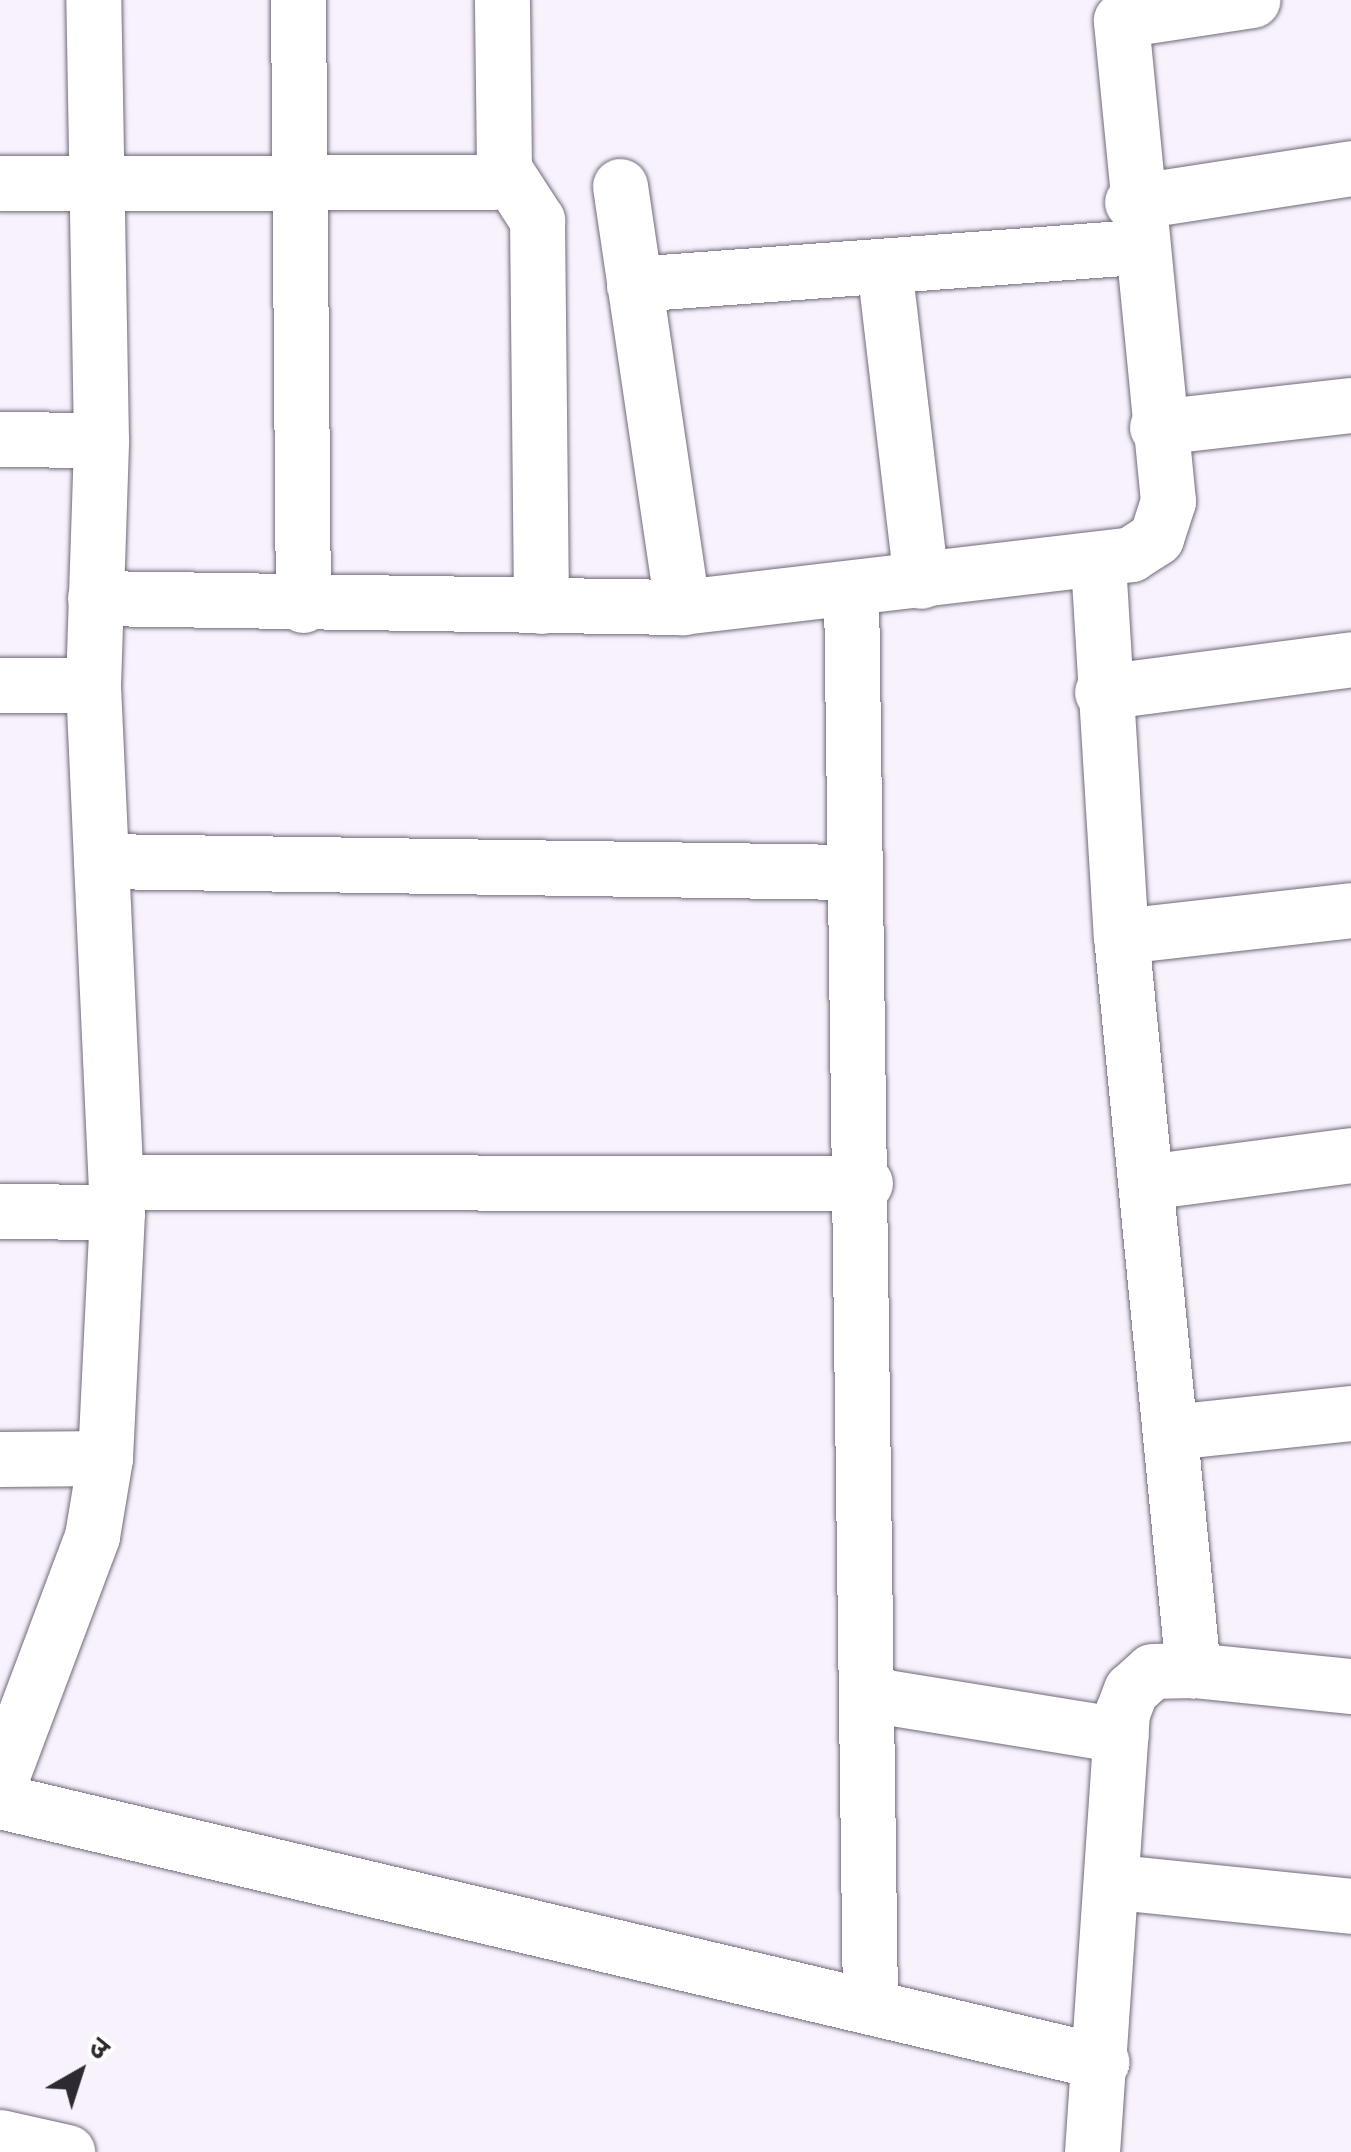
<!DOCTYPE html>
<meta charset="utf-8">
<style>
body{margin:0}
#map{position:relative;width:1351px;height:2152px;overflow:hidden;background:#f8f2fd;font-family:"Nunito Sans","Noto Sans Devanagari",sans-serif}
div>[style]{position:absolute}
.roads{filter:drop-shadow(0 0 2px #716978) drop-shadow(0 0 2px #716978)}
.minor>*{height:55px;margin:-27.5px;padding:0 27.5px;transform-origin:27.5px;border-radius:27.5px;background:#fff}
span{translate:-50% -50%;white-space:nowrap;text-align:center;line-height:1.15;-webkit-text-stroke:10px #fff;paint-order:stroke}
.north{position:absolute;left:30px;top:2022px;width:100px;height:100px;-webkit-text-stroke:8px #fff;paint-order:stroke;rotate:39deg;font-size:28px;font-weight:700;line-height:40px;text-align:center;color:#2e2a31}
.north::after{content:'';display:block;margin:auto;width:35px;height:45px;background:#2e2a31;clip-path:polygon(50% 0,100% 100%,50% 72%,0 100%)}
</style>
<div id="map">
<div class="roads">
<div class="minor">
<div style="left:298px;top:0;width:605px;rotate:89.53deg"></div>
<div style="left:504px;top:169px;width:61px;rotate:57.1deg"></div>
<div style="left:537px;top:220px;width:386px;rotate:89.4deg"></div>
<div style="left:0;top:183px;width:491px;rotate:-0.1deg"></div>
<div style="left:491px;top:182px;width:18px;rotate:-45deg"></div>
<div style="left:504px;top:169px;width:169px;rotate:-90.7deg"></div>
<div style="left:620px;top:186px;width:426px;rotate:81.6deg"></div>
<div style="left:1132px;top:202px;width:222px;rotate:-8.8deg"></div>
<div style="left:884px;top:266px;width:317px;rotate:83.3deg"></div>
<div style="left:634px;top:284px;width:503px;rotate:-4.22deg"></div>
<div style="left:1157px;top:427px;width:195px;rotate:-6.5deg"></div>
<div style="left:0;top:439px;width:101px;rotate:0.6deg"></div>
<div style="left:1098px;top:563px;width:374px;rotate:86.5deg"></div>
<div style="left:1121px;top:936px;width:738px;rotate:84.4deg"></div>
<div style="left:851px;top:589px;width:1418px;rotate:89.23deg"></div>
<div style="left:95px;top:598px;width:587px;rotate:0.88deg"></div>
<div style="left:682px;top:607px;width:452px;rotate:-6.7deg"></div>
<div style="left:1131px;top:554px;width:30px;rotate:-33deg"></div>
<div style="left:1156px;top:538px;width:39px;rotate:-72deg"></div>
<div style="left:1168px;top:501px;width:483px;rotate:-95.6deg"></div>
<div style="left:1121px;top:20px;width:133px;rotate:-8.7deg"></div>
<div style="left:0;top:685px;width:93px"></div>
<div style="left:1102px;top:692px;width:251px;rotate:-7.5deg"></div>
<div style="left:101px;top:861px;width:753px;rotate:0.84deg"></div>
<div style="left:1121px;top:936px;width:231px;rotate:-6.4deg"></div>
<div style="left:116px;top:1182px;width:749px;rotate:0.08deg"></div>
<div style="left:1147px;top:1182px;width:206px;rotate:-7.5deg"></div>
<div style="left:0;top:1211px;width:117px;rotate:0.5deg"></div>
<div style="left:1171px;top:1432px;width:181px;rotate:-6deg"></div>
<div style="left:0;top:1459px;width:105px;rotate:-0.5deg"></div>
<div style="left:868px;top:1694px;width:256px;rotate:9.2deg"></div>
<div style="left:0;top:1781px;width:262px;rotate:-69.4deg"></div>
<div style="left:92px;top:1536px;width:79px;rotate:-80.5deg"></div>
<div style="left:105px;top:1458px;width:246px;rotate:-87.2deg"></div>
<div style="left:117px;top:1212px;width:528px;rotate:-92.61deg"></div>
<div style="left:93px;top:685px;width:245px;rotate:-88.1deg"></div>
<div style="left:101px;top:440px;width:440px;rotate:-91deg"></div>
<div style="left:0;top:1801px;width:1132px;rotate:13.32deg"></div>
<div style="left:1116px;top:1882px;width:236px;rotate:5.8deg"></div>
<div style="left:0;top:2137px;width:69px;rotate:12.6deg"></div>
<div style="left:1092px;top:2152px;width:440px;rotate:-86.1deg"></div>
<div style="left:1122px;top:1713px;width:25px;rotate:-69deg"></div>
<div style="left:1131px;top:1690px;width:28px;rotate:-42deg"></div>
<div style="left:1152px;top:1671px;width:41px;rotate:-1.4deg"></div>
<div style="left:1193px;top:1670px;width:159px;rotate:5.8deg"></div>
</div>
</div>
<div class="north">उ</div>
</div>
